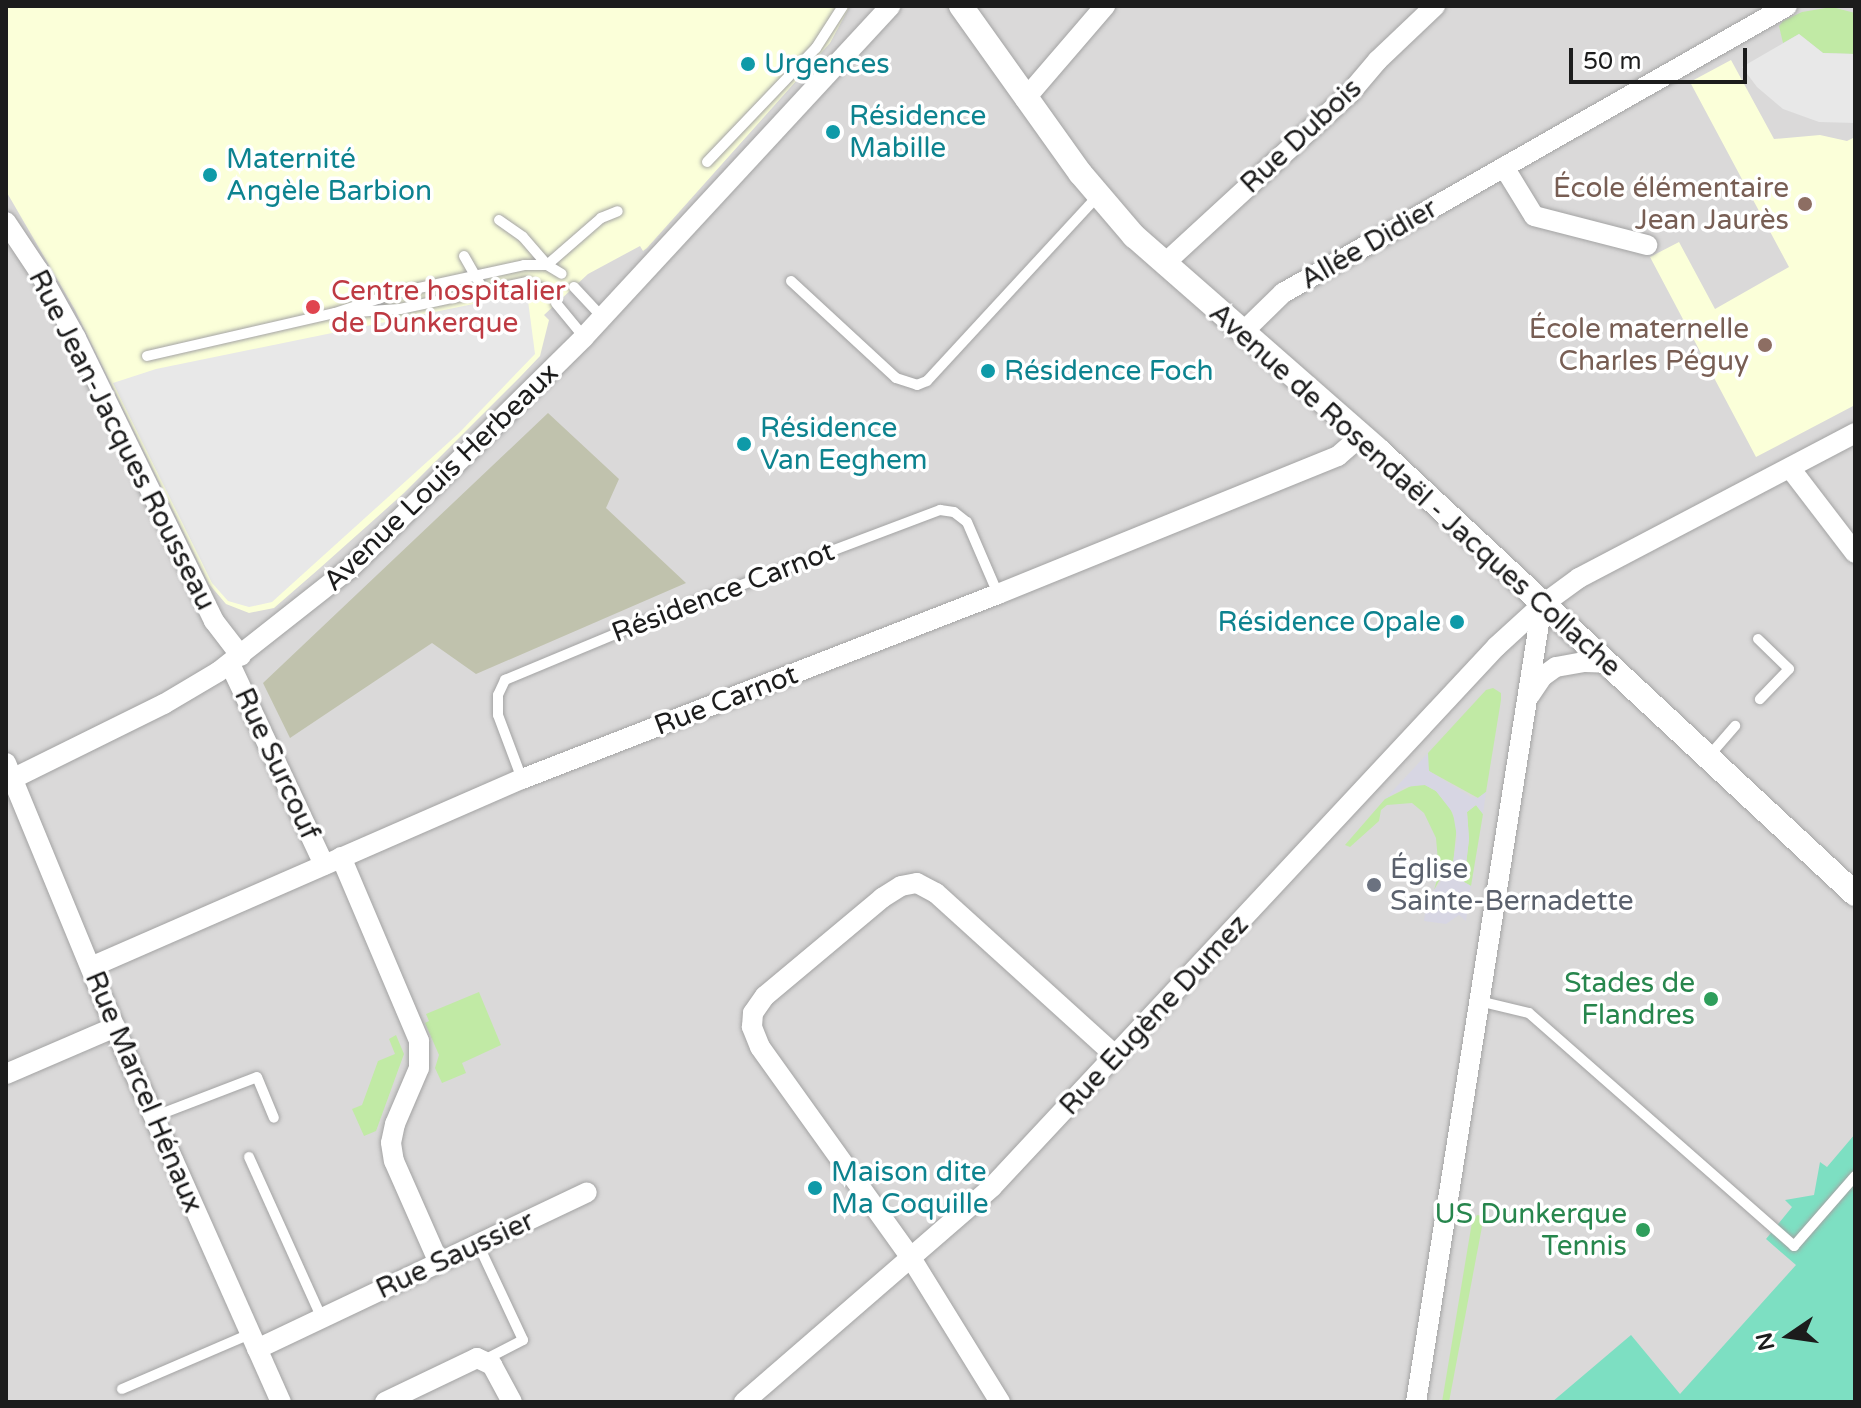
<!DOCTYPE html>
<meta charset="utf-8">
<style>
body{margin:0}
#map{position:relative;width:1861px;height:1408px;overflow:hidden;background:#eeebe1;font-family:"Varela Round",sans-serif}
div>[style]{position:absolute}
.residential>*{inset:0;background:#dad9d9;transform-origin:0 0}
.education>*{inset:0;background:#fbffd9}
.construction>*{inset:0;background:#c0c2ad}
.grass>*{inset:0;background:#c1eaa5}
.pitch>*{inset:0;background:#7ddfc2}
.parking>*{inset:0;background:#e8e8e8}
.plaza>*{inset:0;background:#d7d6e3}
.roads{filter:drop-shadow(0 0 2px #a3a3a3) drop-shadow(0 0 2px #a3a3a3)}
.service>*{height:10px;margin:-5px;padding:0 5px;transform-origin:5px;border-radius:5px;background:#fff}
.minor>*{height:20px;margin:-10px;padding:0 10px;transform-origin:10px;border-radius:10px;background:#fff}
.tertiary>*{height:24px;margin:-12px;padding:0 12px;transform-origin:12px;border-radius:12px;background:#fff}
.dots>*{width:22px;height:22px;translate:-50% -50%;box-sizing:border-box;border:4px solid #fff;border-radius:50%}
span{translate:-50% -50%;white-space:nowrap;text-align:center;line-height:1.15;-webkit-text-stroke:7px #fff;paint-order:stroke}
.culture-label{font-size:28px;color:#0d838f}
.left{translate:0 -50%;text-align:left}
.right{translate:-100% -50%;text-align:right}
.street-label{font-size:28px;color:#1c1c1c}
.education-label{font-size:28px;color:#785e54}
.health-label{font-size:28px;color:#be3a42}
.worship-label{font-size:28px;color:#5b616d}
.leisure-label{font-size:28px;color:#27864d}
.frame{position:absolute;inset:0;border:8px solid #1c1c1c;pointer-events:none}
.north{position:absolute;left:1749px;top:1296px;width:80px;height:80px;-webkit-text-stroke:6px #fff;paint-order:stroke;rotate:257deg;font-size:22px;font-weight:700;line-height:32px;text-align:center;color:#1c1c1c}
.north::after{content:'';display:block;margin:auto;width:28px;height:36px;background:#1c1c1c;clip-path:polygon(50% 0,100% 100%,50% 72%,0 100%)}
.scale{position:absolute;left:1569px;top:48px;width:178px;height:36px;box-sizing:border-box;border:4px solid #1c1c1c;border-top:0;padding-left:10px;font-size:24px;line-height:28px;white-space:nowrap;color:#1c1c1c;-webkit-text-stroke:6px #fff;paint-order:stroke}
</style>
<div id="map">
<div class="residential">
<div style="left:6px;top:6px;width:1849px;height:1396px"></div>
</div>
<div class="education">
<div style="clip-path:polygon(6px 6px,850px 6px,830px 43px,647px 248px,643px 251px,640px 246px,588px 274px,544px 315px,549px 320px,540px 356px,521px 376px,404px 493px,320px 568px,274px 608px,249px 613px,226px 604px,209px 584px,75px 310px,6px 191px)"></div>
<div style="clip-path:polygon(1731px 60px,1774px 139px,1820px 135px,1847px 141px,1855px 137px,1855px 405px,1756px 457px,1650px 257px,1679px 242px,1715px 309px,1789px 267px,1690px 82px)"></div>
</div>
<div class="construction">
<div style="clip-path:polygon(548px 413px,619px 479px,606px 508px,686px 583px,476px 674px,432px 643px,290px 738px,263px 683px)"></div>
</div>
<div class="grass">
<div style="clip-path:polygon(1832px 7px,1855px 13px,1855px 54px,1823px 53px,1799px 34px,1783px 43px,1779px 26px,1783px 21px,1802px 12px)"></div>
<div style="clip-path:polygon(1493px 688px,1501px 693px,1501px 700px,1486px 792px,1478px 798px,1429px 771px,1426px 762px,1428px 753px,1486px 690px)"></div>
<div style="clip-path:polygon(1413px 785px,1425px 785px,1436px 791px,1450px 808px,1457px 825px,1453px 864px,1449px 863px,1434px 890px,1439px 873px,1436px 838px,1424px 813px,1412px 803px,1387px 805px,1381px 810px,1379px 821px,1350px 847px,1345px 845px,1385px 799px)"></div>
<div style="clip-path:polygon(1476px 805px,1483px 814px,1471px 886px,1464px 882px,1469px 839px,1467px 812px)"></div>
<div style="clip-path:polygon(479px 992px,501px 1045px,462px 1063px,466px 1073px,442px 1083px,435px 1068px,439px 1055px,425px 1023px,429px 1021px,426px 1014px)"></div>
<div style="clip-path:polygon(396px 1035px,404px 1054px,376px 1131px,364px 1136px,352px 1109px,362px 1105px,378px 1061px,395px 1054px,389px 1039px)"></div>
<div style="clip-path:polygon(1477px 1215px,1484px 1216px,1449px 1402px,1442px 1402px,1472px 1222px)"></div>
</div>
<div class="pitch">
<div style="clip-path:polygon(1855px 1134px,1855px 1402px,1552px 1402px,1631px 1335px,1680px 1394px,1796px 1265px,1766px 1239px,1792px 1207px,1785px 1200px,1814px 1195px,1820px 1162px,1827px 1167px)"></div>
</div>
<div class="parking">
<div style="clip-path:polygon(1799px 34px,1823px 53px,1855px 54px,1855px 123px,1819px 122px,1783px 109px,1757px 87px,1742px 67px)"></div>
<div style="clip-path:polygon(527px 293px,535px 354px,459px 433px,272px 602px,249px 607px,228px 601px,212px 583px,113px 383px,156px 369px)"></div>
</div>
<div class="plaza">
<div style="clip-path:polygon(1428px 753px,1429px 771px,1471px 797px,1478px 798px,1486px 792px,1483px 814px,1476px 805px,1467px 812px,1469px 839px,1464px 882px,1471px 886px,1466px 921px,1459px 915px,1446px 924px,1424px 921px,1427px 897px,1439px 885px,1449px 863px,1453px 863px,1457px 837px,1453px 813px,1436px 791px,1425px 785px,1405px 787px,1385px 799px)"></div>
</div>
<div class="roads">
<div class="service">
<div style="left:707px;top:162px;width:158px;rotate:-46.3deg"></div>
<div style="left:816px;top:48px;width:50px;rotate:-57.3deg"></div>
<div style="left:499px;top:220px;width:29px;rotate:35deg"></div>
<div style="left:523px;top:237px;width:37px;rotate:49deg"></div>
<div style="left:547px;top:265px;width:72px;rotate:-41deg"></div>
<div style="left:601px;top:218px;width:18px;rotate:-22deg"></div>
<div style="left:464px;top:256px;width:40px;rotate:60.3deg"></div>
<div style="left:791px;top:281px;width:143px;rotate:42.7deg"></div>
<div style="left:896px;top:378px;width:22px;rotate:18deg"></div>
<div style="left:917px;top:385px;width:11px;rotate:-22deg"></div>
<div style="left:927px;top:381px;width:252px;rotate:-47.3deg"></div>
<div style="left:574px;top:287px;width:42px;rotate:46.9deg"></div>
<div style="left:556px;top:303px;width:44px;rotate:50.5deg"></div>
<div style="left:341px;top:313px;width:59px;rotate:-3.9deg"></div>
<div style="left:400px;top:309px;width:130px;rotate:-12deg"></div>
<div style="left:527px;top:282px;width:20px;rotate:24deg"></div>
<div style="left:147px;top:356px;width:193px;rotate:-12.9deg"></div>
<div style="left:335px;top:313px;width:64px;rotate:-18.2deg"></div>
<div style="left:396px;top:293px;width:131px;rotate:-12.3deg"></div>
<div style="left:524px;top:265px;width:23px"></div>
<div style="left:547px;top:265px;width:17px;rotate:31deg"></div>
<div style="left:1758px;top:639px;width:43px;rotate:44.1deg"></div>
<div style="left:1789px;top:669px;width:42px;rotate:134deg"></div>
<div style="left:1709px;top:756px;width:40px;rotate:-49deg"></div>
<div style="left:522px;top:779px;width:68px;rotate:-110.6deg"></div>
<div style="left:498px;top:715px;width:20px;rotate:-90deg"></div>
<div style="left:498px;top:695px;width:17px;rotate:-65deg"></div>
<div style="left:505px;top:680px;width:161px;rotate:-22.6deg"></div>
<div style="left:654px;top:618px;width:306px;rotate:-20.7deg"></div>
<div style="left:940px;top:510px;width:14px;rotate:8deg"></div>
<div style="left:954px;top:512px;width:16px;rotate:38deg"></div>
<div style="left:967px;top:522px;width:78px;rotate:66.7deg"></div>
<div style="left:1479px;top:1001px;width:51px;rotate:13.5deg"></div>
<div style="left:1529px;top:1013px;width:353px;rotate:41.3deg"></div>
<div style="left:1794px;top:1246px;width:93px;rotate:-48.9deg"></div>
<div style="left:153px;top:1117px;width:111px;rotate:-21deg"></div>
<div style="left:257px;top:1077px;width:44px;rotate:67.5deg"></div>
<div style="left:249px;top:1157px;width:178px;rotate:65.7deg"></div>
<div style="left:478px;top:1244px;width:106px;rotate:64.9deg"></div>
<div style="left:523px;top:1340px;width:42px;rotate:152.8deg"></div>
<div style="left:122px;top:1389px;width:139px;rotate:-23.3deg"></div>
</div>
<div class="minor">
<div style="left:1025px;top:99px;width:123px;rotate:-49.3deg"></div>
<div style="left:1504px;top:167px;width:57px;rotate:58.5deg"></div>
<div style="left:1534px;top:216px;width:117px;rotate:14.4deg"></div>
<div style="left:6px;top:222px;width:58px;rotate:56.3deg"></div>
<div style="left:38px;top:270px;width:78px;rotate:60.8deg"></div>
<div style="left:76px;top:338px;width:315px;rotate:64deg"></div>
<div style="left:214px;top:621px;width:44px;rotate:52.4deg"></div>
<div style="left:1164px;top:264px;width:253px;rotate:-42.6deg"></div>
<div style="left:1350px;top:93px;width:43px;rotate:-49.7deg"></div>
<div style="left:1378px;top:60px;width:79px;rotate:-43.5deg"></div>
<div style="left:1243px;top:332px;width:56px;rotate:-44.3deg"></div>
<div style="left:1283px;top:293px;width:580px;rotate:-29.66deg"></div>
<div style="left:1790px;top:468px;width:107px;rotate:52.6deg"></div>
<div style="left:230px;top:664px;width:222px;rotate:64.9deg"></div>
<div style="left:1530px;top:695px;width:22px;rotate:-56deg"></div>
<div style="left:1542px;top:677px;width:17px;rotate:-36deg"></div>
<div style="left:1556px;top:667px;width:29px;rotate:-10deg"></div>
<div style="left:1585px;top:662px;width:23px;rotate:2deg"></div>
<div style="left:6px;top:763px;width:315px;rotate:67.6deg"></div>
<div style="left:126px;top:1054px;width:381px;rotate:66deg"></div>
<div style="left:6px;top:782px;width:176px;rotate:-26.3deg"></div>
<div style="left:164px;top:704px;width:63px;rotate:-30.7deg"></div>
<div style="left:218px;top:672px;width:167px;rotate:-38.2deg"></div>
<div style="left:349px;top:569px;width:330px;rotate:-44.6deg"></div>
<div style="left:584px;top:337px;width:451px;rotate:-47.2deg"></div>
<div style="left:341px;top:857px;width:200px;rotate:67deg"></div>
<div style="left:419px;top:1041px;width:27px;rotate:90deg"></div>
<div style="left:419px;top:1068px;width:61px;rotate:113.2deg"></div>
<div style="left:395px;top:1124px;width:19px;rotate:102deg"></div>
<div style="left:391px;top:1143px;width:18px;rotate:81deg"></div>
<div style="left:394px;top:1161px;width:111px;rotate:66.2deg"></div>
<div style="left:91px;top:967px;width:470px;rotate:-23.6deg"></div>
<div style="left:522px;top:779px;width:511px;rotate:-21.24deg"></div>
<div style="left:998px;top:594px;width:367px;rotate:-22.1deg"></div>
<div style="left:1338px;top:456px;width:30px;rotate:-41deg"></div>
<div style="left:6px;top:1074px;width:119px;rotate:-23.3deg"></div>
<div style="left:257px;top:1349px;width:365px;rotate:-25.4deg"></div>
<div style="left:385px;top:1402px;width:102px;rotate:-25.6deg"></div>
<div style="left:477px;top:1358px;width:17px;rotate:25deg"></div>
<div style="left:492px;top:1365px;width:42px;rotate:61.6deg"></div>
<div style="left:744px;top:1402px;width:328px;rotate:-40.9deg"></div>
<div style="left:992px;top:1187px;width:739px;rotate:-46.97deg"></div>
<div style="left:1496px;top:647px;width:62px;rotate:-42.4deg"></div>
<div style="left:1542px;top:605px;width:46px;rotate:-36.1deg"></div>
<div style="left:1579px;top:578px;width:312px;rotate:-27.7deg"></div>
<div style="left:1000px;top:1402px;width:169px;rotate:-121.7deg"></div>
<div style="left:911px;top:1258px;width:259px;rotate:-125.6deg"></div>
<div style="left:760px;top:1047px;width:22px;rotate:-112deg"></div>
<div style="left:752px;top:1027px;width:14px;rotate:-86deg"></div>
<div style="left:753px;top:1013px;width:21px;rotate:-55deg"></div>
<div style="left:765px;top:996px;width:153px;rotate:-39.9deg"></div>
<div style="left:882px;top:898px;width:22px;rotate:-32deg"></div>
<div style="left:901px;top:886px;width:16px;rotate:-11deg"></div>
<div style="left:917px;top:883px;width:21px;rotate:28deg"></div>
<div style="left:936px;top:893px;width:243px;rotate:42.2deg"></div>
<div style="left:1416px;top:1402px;width:807px;rotate:-81.02deg"></div>
</div>
<div class="tertiary">
<div style="left:961px;top:6px;width:206px;rotate:54.5deg"></div>
<div style="left:1081px;top:174px;width:82px;rotate:49.5deg"></div>
<div style="left:1134px;top:236px;width:323px;rotate:41.2deg"></div>
<div style="left:1377px;top:449px;width:653px;rotate:42.95deg"></div>
</div>
</div>
<div class="dots">
<div style="left:748px;top:64px;background:#0f9aa8"></div>
<div style="left:833px;top:132px;background:#0f9aa8"></div>
<div style="left:210px;top:175px;background:#0f9aa8"></div>
<div style="left:1805px;top:204px;background:#8d6e63"></div>
<div style="left:313px;top:307px;background:#e0444e"></div>
<div style="left:1765px;top:345px;background:#8d6e63"></div>
<div style="left:988px;top:371px;background:#0f9aa8"></div>
<div style="left:744px;top:444px;background:#0f9aa8"></div>
<div style="left:1457px;top:622px;background:#0f9aa8"></div>
<div style="left:1374px;top:885px;background:#6b7280"></div>
<div style="left:1711px;top:999px;background:#2e9e5b"></div>
<div style="left:815px;top:1188px;background:#0f9aa8"></div>
<div style="left:1643px;top:1230px;background:#2e9e5b"></div>
</div>
<div class="culture-label">
<span class="left" style="left:764px;top:64px">Urgences</span>
<span class="left" style="left:849px;top:132px">Résidence<br>Mabille</span>
<span class="left" style="left:226px;top:175px">Maternité<br>Angèle Barbion</span>
<span class="left" style="left:1004px;top:371px">Résidence Foch</span>
<span class="left" style="left:760px;top:444px">Résidence<br>Van Eeghem</span>
<span class="right" style="left:1441px;top:622px">Résidence Opale</span>
<span class="left" style="left:831px;top:1188px">Maison dite<br>Ma Coquille</span>
</div>
<div class="street-label">
<span style="left:1301px;top:136px;rotate:-43deg">Rue Dubois</span>
<span style="left:1369px;top:244px;rotate:-30deg">Allée Didier</span>
<span style="left:122px;top:440px;rotate:63deg">Rue Jean-Jacques Rousseau</span>
<span style="left:441px;top:477px;rotate:-44deg">Avenue Louis Herbeaux</span>
<span style="left:1415px;top:490px;rotate:42deg">Avenue de Rosendaël - Jacques Collache</span>
<span style="left:723px;top:592px;rotate:-21deg">Résidence Carnot</span>
<span style="left:726px;top:700px;rotate:-21deg">Rue Carnot</span>
<span style="left:277px;top:764px;rotate:65deg">Rue Surcouf</span>
<span style="left:1154px;top:1015px;rotate:-47deg">Rue Eugène Dumez</span>
<span style="left:144px;top:1092px;rotate:67deg">Rue Marcel Hénaux</span>
<span style="left:455px;top:1255px;rotate:-25deg">Rue Saussier</span>
</div>
<div class="education-label">
<span class="right" style="left:1789px;top:204px">École élémentaire<br>Jean Jaurès</span>
<span class="right" style="left:1749px;top:345px">École maternelle<br>Charles Péguy</span>
</div>
<div class="health-label">
<span class="left" style="left:331px;top:307px">Centre hospitalier<br>de Dunkerque</span>
</div>
<div class="worship-label">
<span class="left" style="left:1390px;top:885px">Église<br>Sainte-Bernadette</span>
</div>
<div class="leisure-label">
<span class="right" style="left:1695px;top:999px">Stades de<br>Flandres</span>
<span class="right" style="left:1627px;top:1230px">US Dunkerque<br>Tennis</span>
</div>
<div class="frame"></div>
<div class="north">N</div>
<div class="scale">50 m</div>
</div>
